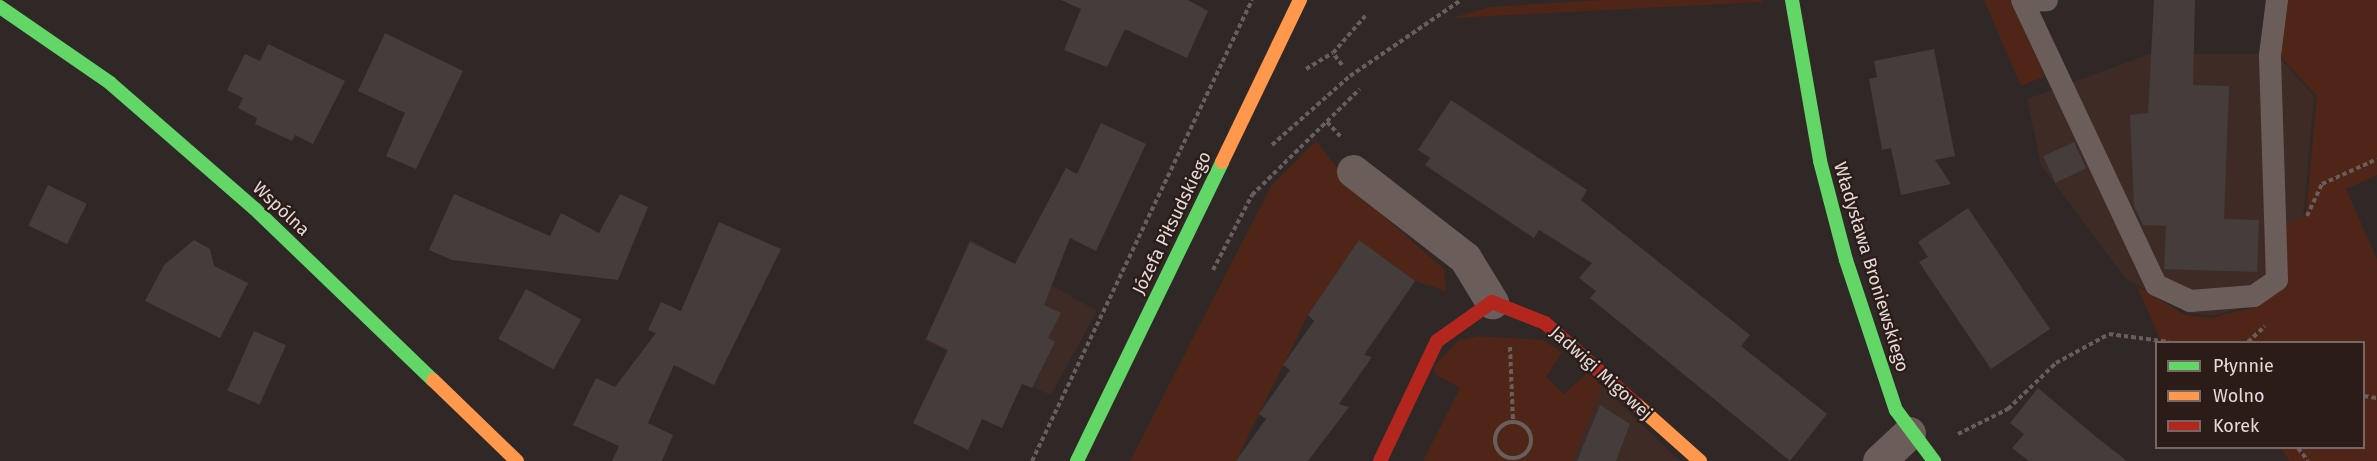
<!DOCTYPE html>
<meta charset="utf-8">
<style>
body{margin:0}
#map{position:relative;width:2377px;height:461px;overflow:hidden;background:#302826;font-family:"Fira Sans",sans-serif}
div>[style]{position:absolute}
.built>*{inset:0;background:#3f2b25}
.green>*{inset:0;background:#4f2518}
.building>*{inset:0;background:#443d3b;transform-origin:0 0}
.path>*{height:4px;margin-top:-2px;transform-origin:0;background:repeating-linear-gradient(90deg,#695e5c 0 4.5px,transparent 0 7.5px)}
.path>.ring{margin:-2px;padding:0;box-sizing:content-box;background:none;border:4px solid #695e5c;border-radius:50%}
.lane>*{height:22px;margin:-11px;padding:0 11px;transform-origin:11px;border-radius:11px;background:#6b5e5a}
.street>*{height:33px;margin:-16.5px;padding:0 16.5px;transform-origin:16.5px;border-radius:16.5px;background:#6b5e5a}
.fast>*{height:14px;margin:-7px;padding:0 7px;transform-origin:7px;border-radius:7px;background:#63d668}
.slow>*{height:14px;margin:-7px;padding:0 7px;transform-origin:7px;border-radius:7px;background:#ff974d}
.jam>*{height:14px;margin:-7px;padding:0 7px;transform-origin:7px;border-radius:7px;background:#b3261e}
span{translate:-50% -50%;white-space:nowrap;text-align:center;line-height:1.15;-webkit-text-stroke:4.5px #2b1c18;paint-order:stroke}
.street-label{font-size:18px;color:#e4dad7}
.legend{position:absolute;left:2155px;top:341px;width:210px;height:108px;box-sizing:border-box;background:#2b1c18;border:2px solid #756864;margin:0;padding:8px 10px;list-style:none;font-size:18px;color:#e4dad7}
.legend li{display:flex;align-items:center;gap:12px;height:30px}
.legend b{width:30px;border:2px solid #756864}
</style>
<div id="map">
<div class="built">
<div style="clip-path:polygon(2150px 54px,2276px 54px,2314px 96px,2303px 219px,2284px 225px,2282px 287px,2253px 305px,2212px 316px,2187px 313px,2125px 278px,2041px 165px,2027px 99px)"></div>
<div style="clip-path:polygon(970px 239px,1097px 311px,1051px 395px,925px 341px)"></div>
<div style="clip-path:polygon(1602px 386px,1680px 461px,1572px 461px)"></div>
</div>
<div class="green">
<div style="clip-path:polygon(1602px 0,1761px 0,1763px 2px,1453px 18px,1489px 7px)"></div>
<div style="clip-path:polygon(1984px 0,2010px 0,2045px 76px,2021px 86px)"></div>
<div style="clip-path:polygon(2286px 0,2377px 0,2377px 175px,2346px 189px,2377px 259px,2377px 461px,2290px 461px,2280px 448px,2364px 448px,2364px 342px,2161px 342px,2137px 286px,2185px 315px,2211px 318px,2254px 307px,2286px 225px,2306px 216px,2317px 96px,2279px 55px)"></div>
<div style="clip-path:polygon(1316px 141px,1357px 193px,1444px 269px,1446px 291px,1415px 281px,1359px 241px,1308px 315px,1236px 461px,1130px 461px,1271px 186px)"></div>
<div style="clip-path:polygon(1478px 336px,1543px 340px,1562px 352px,1546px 377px,1564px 394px,1587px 373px,1602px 386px,1572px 461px,1423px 461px,1460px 388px,1435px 374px,1434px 366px,1459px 340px)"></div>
</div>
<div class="building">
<div style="clip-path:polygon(1061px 0,1188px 0,1208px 11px,1187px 58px,1125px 29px,1107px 67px,1064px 50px,1081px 9px)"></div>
<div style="clip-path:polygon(2154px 0,2195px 0,2193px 85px,2229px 86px,2224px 219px,2259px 220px,2257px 272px,2164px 269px,2166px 226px,2143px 225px,2134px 206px,2130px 115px,2148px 113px)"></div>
<div style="clip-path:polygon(385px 33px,463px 71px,416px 169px,386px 156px,405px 113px,358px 91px)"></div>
<div style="clip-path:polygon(268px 44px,345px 81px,313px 144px,295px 135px,292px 141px,255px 124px,257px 118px,238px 108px,243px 98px,227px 90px,245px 54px,260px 61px)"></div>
<div style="clip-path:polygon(1934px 49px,1955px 156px,1935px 160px,1951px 184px,1901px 195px,1891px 148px,1882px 150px,1869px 79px,1877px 77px,1874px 61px)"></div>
<div style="clip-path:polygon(1451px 100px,1587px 190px,1581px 200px,1750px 335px,1741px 346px,1827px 414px,1790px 461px,1590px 298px,1596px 291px,1579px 278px,1592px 263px,1539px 230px,1534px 238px,1425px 165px,1430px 158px,1418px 150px)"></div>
<div style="clip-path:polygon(1101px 123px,1146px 144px,1096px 251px,1070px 238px,1044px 305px,1061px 313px,1048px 338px,1055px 342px,1032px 388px,1022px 384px,1002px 428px,982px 419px,968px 450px,913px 423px,948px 350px,926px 339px,970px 242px,1015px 264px,1066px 168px,1077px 174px)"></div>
<div style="left:2074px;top:142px;width:29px;height:34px;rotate:65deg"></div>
<div style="left:48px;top:185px;width:43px;height:45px;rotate:26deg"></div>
<div style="clip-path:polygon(454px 194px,550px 236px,561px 213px,599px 233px,620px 194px,648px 207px,618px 280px,452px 260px,429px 250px)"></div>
<div style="clip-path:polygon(1968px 208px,2050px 329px,1991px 369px,1919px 262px,1928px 257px,1918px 242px)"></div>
<div style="clip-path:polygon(719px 222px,781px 249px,714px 385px,674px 365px,648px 423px,673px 435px,662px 461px,612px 461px,619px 446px,573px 425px,596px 378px,615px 387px,656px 333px,648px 330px,661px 302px,681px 311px)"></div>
<div style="clip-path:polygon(194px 240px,210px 249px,214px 266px,248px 283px,220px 338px,145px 301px,164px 265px)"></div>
<div style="clip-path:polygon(1359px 240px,1415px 281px,1364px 355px,1372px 357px,1339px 404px,1349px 407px,1308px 461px,1236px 461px,1266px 419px,1259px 414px,1290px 370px,1283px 365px,1314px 321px,1308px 315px)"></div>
<div style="left:526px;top:289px;width:63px;height:57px;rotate:29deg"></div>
<div style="left:254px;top:331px;width:35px;height:65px;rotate:24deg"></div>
<div style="clip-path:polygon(2038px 388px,2095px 436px,2127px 461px,2029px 461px,2012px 448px,2024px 434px,2010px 423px)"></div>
<div style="clip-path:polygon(1600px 405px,1630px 424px,1616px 461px,1577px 461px)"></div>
</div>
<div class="path">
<div style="left:1342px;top:65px;width:15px;rotate:-127deg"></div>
<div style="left:1333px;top:53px;width:50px;rotate:-49deg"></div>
<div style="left:1306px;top:69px;width:31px;rotate:-31deg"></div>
<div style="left:1327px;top:122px;width:22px;rotate:47deg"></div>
<div style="left:1272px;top:145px;width:104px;rotate:-41.5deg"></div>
<div style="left:1350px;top:76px;width:135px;rotate:-34.4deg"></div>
<div style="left:2307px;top:216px;width:35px;rotate:-65deg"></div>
<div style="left:2322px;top:184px;width:60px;rotate:-24.4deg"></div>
<div style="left:1213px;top:270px;width:85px;rotate:-62.5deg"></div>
<div style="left:1252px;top:195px;width:151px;rotate:-44.5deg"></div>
<div style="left:2248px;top:342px;width:23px;rotate:-43deg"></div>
<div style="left:1510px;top:347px;width:75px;rotate:87.7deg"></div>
<div style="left:2364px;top:396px;width:13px;rotate:9deg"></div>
<div class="ring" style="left:1495px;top:422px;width:32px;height:32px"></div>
<div style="left:1958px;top:434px;width:56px;rotate:-26.6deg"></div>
<div style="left:2008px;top:409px;width:66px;rotate:-43.8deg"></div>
<div style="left:2056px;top:363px;width:60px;rotate:-28.7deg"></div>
<div style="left:2109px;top:334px;width:61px;rotate:7.6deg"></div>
<div style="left:2298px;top:448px;width:16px;rotate:52deg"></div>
<div style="left:1032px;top:461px;width:511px;rotate:-64.49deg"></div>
</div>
<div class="lane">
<div style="left:2022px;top:0;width:315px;rotate:64.8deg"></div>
<div style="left:2156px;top:285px;width:38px;rotate:25deg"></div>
<div style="left:2190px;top:301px;width:64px;rotate:-4.5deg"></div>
<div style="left:2254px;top:296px;width:28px;rotate:-35deg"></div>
<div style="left:2277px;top:280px;width:225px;rotate:-91.8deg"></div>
<div style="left:2270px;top:55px;width:55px;rotate:-82.7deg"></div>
<div style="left:2023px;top:1px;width:24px;rotate:-2deg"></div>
</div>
<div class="street">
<div style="left:1353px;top:171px;width:142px;rotate:37.8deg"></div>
<div style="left:1465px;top:258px;width:52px;rotate:58.5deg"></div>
<div style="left:1879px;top:461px;width:41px;rotate:-43deg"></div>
</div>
<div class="fast">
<div style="left:1792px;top:0;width:163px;rotate:80.1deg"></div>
<div style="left:1820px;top:161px;width:102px;rotate:75.3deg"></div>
<div style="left:1846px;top:260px;width:158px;rotate:71.6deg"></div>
<div style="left:1896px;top:410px;width:64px;rotate:53.3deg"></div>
<div style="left:0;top:7px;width:134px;rotate:34.6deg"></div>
<div style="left:110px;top:83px;width:192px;rotate:41deg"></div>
<div style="left:255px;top:209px;width:247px;rotate:43.9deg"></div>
<div style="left:1077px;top:461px;width:332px;rotate:-64.1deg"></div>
</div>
<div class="slow">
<div style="left:1222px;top:162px;width:180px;rotate:-64.3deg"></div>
<div style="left:433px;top:380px;width:117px;rotate:44deg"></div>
<div style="left:1636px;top:404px;width:86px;rotate:41.7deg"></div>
</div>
<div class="jam">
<div style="left:1380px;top:461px;width:133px;rotate:-64.6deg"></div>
<div style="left:1437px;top:341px;width:67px;rotate:-35.3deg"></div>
<div style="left:1492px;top:302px;width:57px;rotate:21.6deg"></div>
<div style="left:1545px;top:323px;width:122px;rotate:41.7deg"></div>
</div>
<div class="street-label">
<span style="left:281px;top:209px;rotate:43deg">Wspólna</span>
<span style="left:1172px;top:223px;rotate:-64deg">Józefa Piłsudskiego</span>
<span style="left:1871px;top:267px;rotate:73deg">Władysława Broniewskiego</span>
<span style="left:1601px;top:373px;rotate:42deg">Jadwigi Migowej</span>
</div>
<ul class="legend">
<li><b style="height:8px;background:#63d668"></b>Płynnie</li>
<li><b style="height:8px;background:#ff974d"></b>Wolno</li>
<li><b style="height:8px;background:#b3261e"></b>Korek</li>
</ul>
</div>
